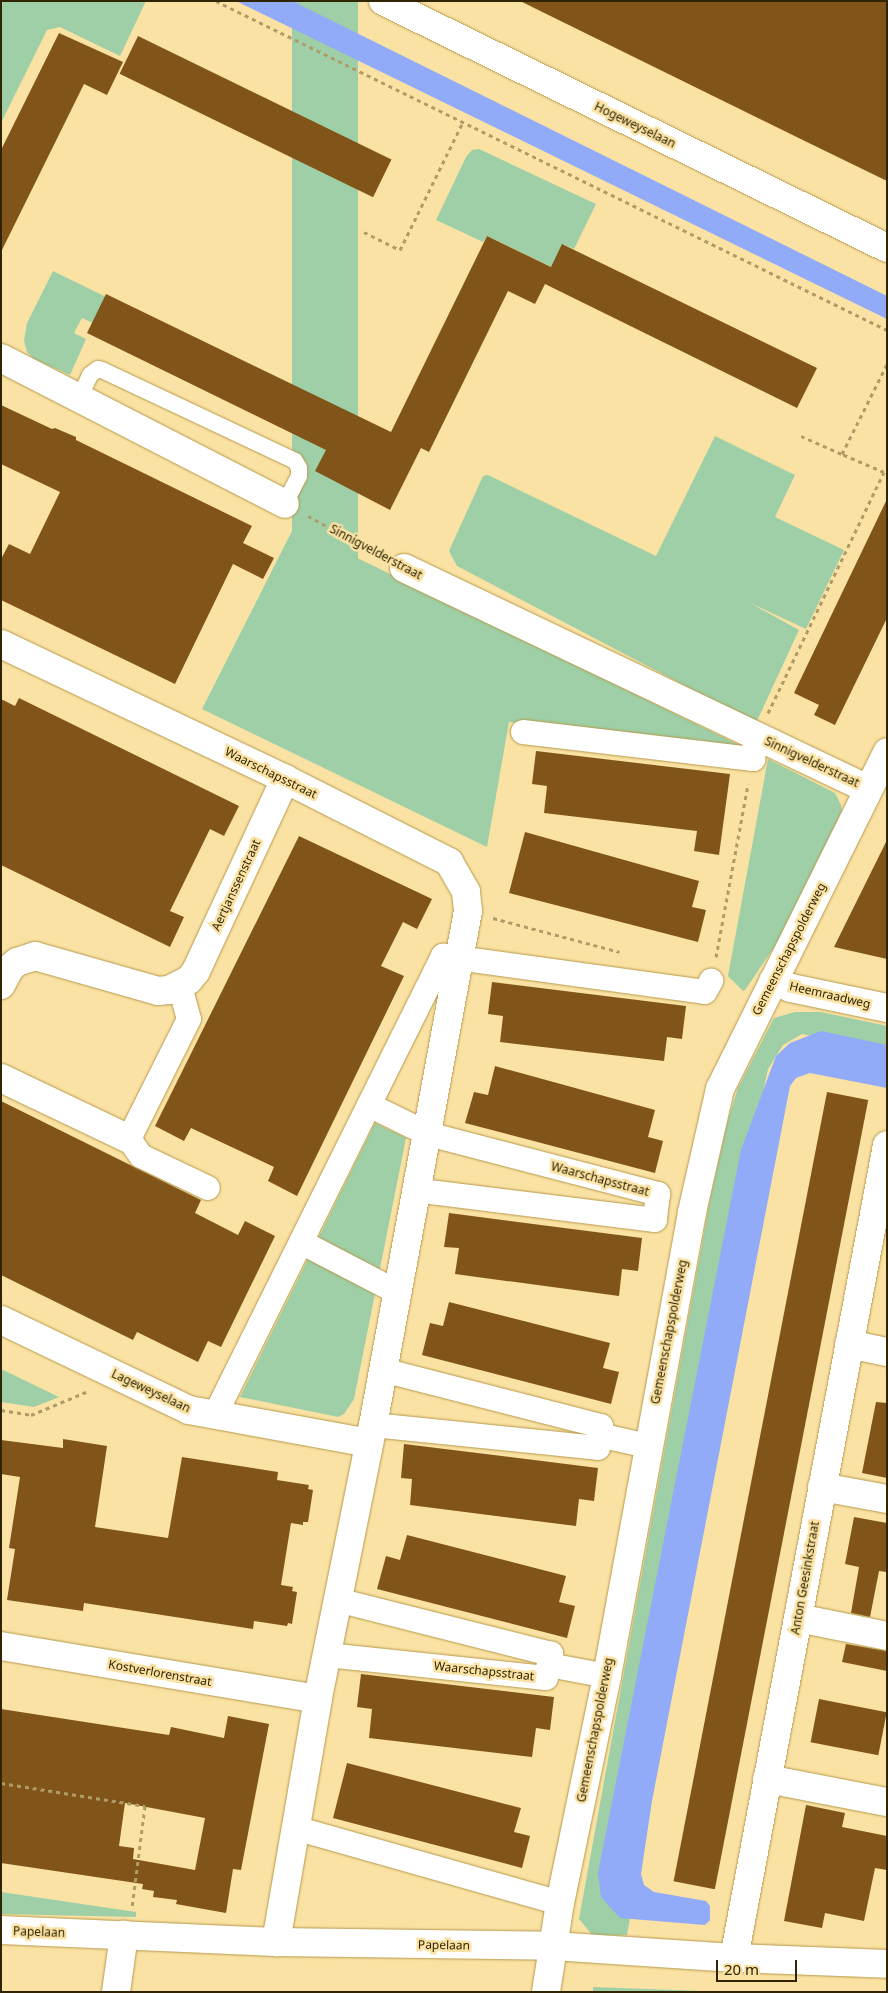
<!DOCTYPE html>
<style>
body{margin:0}
#map{position:relative;width:888px;height:1993px;overflow:hidden;background:#fae2a4;font-family:"Noto Sans",sans-serif}
div>[style]{position:absolute}
.green>*{inset:0;background:#9ecfa6;transform-origin:0 0}
.water>*{inset:0;background:#91abf8}
.building>*{inset:0;background:#81551a;transform-origin:0 0}
.path>*{height:3px;margin-top:-1.5px;transform-origin:0;background:repeating-linear-gradient(90deg,#ae9b67 0 4px,transparent 0 8px)}
.roads{filter:drop-shadow(0 0 1px #b6994a) drop-shadow(0 0 1px #b6994a)}
.service>*{height:16px;margin:-8px;padding:0 8px;transform-origin:8px;border-radius:8px;background:#fff}
.pedestrian>*{height:24px;margin:-12px;padding:0 12px;transform-origin:12px;border-radius:12px;background:#fff}
.minor>*{height:28px;margin:-14px;padding:0 14px;transform-origin:14px;border-radius:14px;background:#fff}
.secondary>*{height:28px;margin:-14px;padding:0 14px;transform-origin:14px;border-radius:14px;background:#fff}
span{translate:-50% -50%;white-space:nowrap;text-align:center;line-height:1.15;-webkit-text-stroke:5px #fae2a4;paint-order:stroke}
.street-label{font-size:12px;color:#302402}
.frame{position:absolute;inset:0;border:2px solid #302402;pointer-events:none}
.scale{position:absolute;left:716px;top:1960px;width:81px;height:22px;box-sizing:border-box;border:2px solid #302402;border-top:0;padding-left:6px;font-size:15px;line-height:18px;white-space:nowrap;color:#302402;-webkit-text-stroke:4px #fae2a4;paint-order:stroke}
</style>
<div id="map">
<div class="green">
<div style="clip-path:polygon(4px 1px,146px 1px,120px 56px,60px 27px,47px 30px,1px 123px,1px 4px)"></div>
<div style="left:292px;top:1px;width:66px;height:664px"></div>
<div style="clip-path:polygon(479px 149px,596px 204px,574px 249px,565px 245px,554px 268px,487px 236px,483px 242px,436px 220px,466px 157px,472px 150px)"></div>
<div style="clip-path:polygon(53px 271px,106px 297px,93px 323px,82px 318px,74px 333px,86px 339px,70px 375px,34px 359px,27px 352px,24px 341px,27px 323px)"></div>
<div style="clip-path:polygon(715px 436px,795px 475px,775px 517px,844px 550px,806px 629px,750px 603px,799px 630px,756px 723px,457px 566px,449px 551px,483px 476px,488px 475px,656px 556px)"></div>
<div style="clip-path:polygon(294px 527px,743px 747px,509px 722px,487px 847px,202px 709px)"></div>
<div style="clip-path:polygon(768px 759px,835px 793px,841px 805px,842px 813px,783px 934px,745px 990px,743px 991px,728px 976px)"></div>
<div style="clip-path:polygon(795px 1012px,821px 1012px,887px 1026px,887px 1050px,802px 1034px,783px 1045px,768px 1069px,747px 1167px,650px 1809px,627px 1935px,593px 1936px,579px 1919px,711px 1195px,728px 1120px,738px 1088px,774px 1018px)"></div>
<div style="clip-path:polygon(375px 1123px,406px 1138px,354px 1399px,344px 1414px,338px 1417px,240px 1397px)"></div>
<div style="clip-path:polygon(1px 1369px,59px 1397px,34px 1407px,1px 1402px)"></div>
<div style="clip-path:polygon(1px 1892px,136px 1912px,136px 1917px,1px 1914px)"></div>
<div style="clip-path:polygon(593px 1987px,728px 1992px,593px 1992px)"></div>
</div>
<div class="water">
<div style="clip-path:polygon(236px 1px,292px 1px,887px 296px,887px 319px)"></div>
<div style="clip-path:polygon(821px 1031px,887px 1045px,887px 1088px,810px 1073px,796px 1078px,790px 1086px,652px 1801px,641px 1874px,644px 1885px,654px 1892px,706px 1901px,710px 1906px,710px 1920px,705px 1925px,620px 1918px,601px 1897px,598px 1873px,741px 1150px,776px 1056px,790px 1043px)"></div>
</div>
<div class="building">
<div style="clip-path:polygon(520px 1px,887px 1px,887px 181px,813px 145px)"></div>
<div style="clip-path:polygon(59px 33px,123px 62px,107px 95px,84px 84px,1px 252px,1px 150px)"></div>
<div style="left:138px;top:36px;width:282px;height:42px;rotate:26deg"></div>
<div style="clip-path:polygon(487px 236px,551px 267px,562px 244px,817px 368px,797px 408px,545px 284px,535px 304px,508px 291px,429px 452px,421px 448px,390px 510px,315px 471px,326px 450px,87px 333px,106px 294px,391px 432px)"></div>
<div style="clip-path:polygon(1px 405px,52px 429px,55px 428px,76px 437px,76px 440px,252px 526px,243px 543px,274px 558px,263px 579px,233px 564px,175px 684px,1px 600px,1px 559px,9px 544px,30px 554px,60px 492px,1px 464px)"></div>
<div style="clip-path:polygon(887px 499px,887px 618px,835px 725px,814px 715px,819px 705px,794px 693px)"></div>
<div style="clip-path:polygon(19px 698px,239px 806px,224px 836px,210px 829px,170px 911px,184px 917px,170px 947px,1px 865px,1px 699px,15px 706px)"></div>
<div style="clip-path:polygon(536px 751px,730px 774px,719px 855px,694px 851px,697px 831px,544px 813px,547px 786px,532px 784px)"></div>
<div style="clip-path:polygon(525px 832px,699px 881px,692px 907px,706px 910px,698px 942px,509px 893px)"></div>
<div style="clip-path:polygon(299px 836px,432px 899px,417px 929px,403px 922px,381px 966px,404px 976px,297px 1196px,268px 1181px,274px 1167px,191px 1128px,184px 1141px,155px 1126px)"></div>
<div style="clip-path:polygon(887px 840px,887px 959px,834px 947px)"></div>
<div style="clip-path:polygon(492px 982px,686px 1006px,682px 1039px,667px 1037px,664px 1061px,500px 1042px,503px 1016px,488px 1014px)"></div>
<div style="clip-path:polygon(495px 1066px,655px 1110px,648px 1137px,663px 1141px,655px 1173px,465px 1123px,474px 1092px,488px 1095px)"></div>
<div style="left:827px;top:1092px;width:42px;height:804px;rotate:11deg"></div>
<div style="clip-path:polygon(1px 1101px,201px 1200px,195px 1213px,238px 1235px,245px 1221px,275px 1236px,221px 1347px,208px 1341px,198px 1362px,137px 1332px,133px 1340px,1px 1275px)"></div>
<div style="clip-path:polygon(449px 1213px,642px 1238px,638px 1271px,622px 1269px,619px 1296px,455px 1274px,459px 1248px,444px 1247px)"></div>
<div style="clip-path:polygon(449px 1302px,610px 1343px,603px 1368px,619px 1372px,611px 1404px,422px 1355px,430px 1323px,443px 1326px)"></div>
<div style="clip-path:polygon(876px 1402px,887px 1403px,887px 1478px,862px 1473px)"></div>
<div style="clip-path:polygon(63px 1439px,107px 1446px,95px 1527px,168px 1538px,182px 1457px,278px 1472px,277px 1480px,309px 1485px,308px 1489px,313px 1490px,308px 1522px,303px 1522px,303px 1525px,291px 1523px,281px 1585px,293px 1587px,292px 1591px,297px 1592px,292px 1624px,288px 1623px,287px 1626px,254px 1621px,253px 1629px,84px 1603px,83px 1611px,7px 1600px,15px 1549px,9px 1548px,20px 1477px,1px 1474px,1px 1440px,63px 1448px)"></div>
<div style="clip-path:polygon(404px 1444px,598px 1468px,594px 1501px,579px 1499px,576px 1526px,410px 1505px,412px 1479px,401px 1478px)"></div>
<div style="clip-path:polygon(854px 1517px,887px 1523px,887px 1572px,879px 1571px,870px 1617px,851px 1613px,859px 1567px,845px 1564px)"></div>
<div style="clip-path:polygon(407px 1535px,566px 1576px,559px 1602px,575px 1606px,567px 1638px,377px 1589px,386px 1556px,400px 1560px)"></div>
<div style="clip-path:polygon(846px 1644px,887px 1651px,887px 1671px,842px 1662px)"></div>
<div style="clip-path:polygon(361px 1674px,554px 1697px,550px 1730px,536px 1728px,532px 1757px,369px 1738px,372px 1709px,357px 1707px)"></div>
<div style="left:819px;top:1699px;width:69px;height:44px;rotate:11deg"></div>
<div style="clip-path:polygon(evenodd,1px 1709px,169px 1735px,171px 1727px,224px 1738px,228px 1716px,269px 1724px,241px 1870px,233px 1869px,226px 1913px,176px 1904px,177px 1900px,153px 1897px,154px 1891px,142px 1889px,143px 1884px,1px 1863px,1px 1709px,125px 1803px,205px 1818px,195px 1870px,133px 1859px,134px 1848px,119px 1846px,125px 1803px)"></div>
<div style="clip-path:polygon(347px 1763px,521px 1808px,514px 1832px,530px 1836px,522px 1868px,333px 1818px)"></div>
<div style="clip-path:polygon(806px 1805px,845px 1813px,842px 1827px,887px 1836px,887px 1870px,875px 1868px,864px 1921px,825px 1913px,822px 1928px,784px 1921px)"></div>
</div>
<div class="path">
<div style="left:216px;top:1px;width:747px;rotate:26.12deg"></div>
<div style="left:364px;top:232px;width:40px;rotate:26.6deg"></div>
<div style="left:400px;top:250px;width:143px;rotate:-63.8deg"></div>
<div style="left:801px;top:436px;width:45px;rotate:23.7deg"></div>
<div style="left:842px;top:454px;width:101px;rotate:-63.4deg"></div>
<div style="left:308px;top:516px;width:83px;rotate:28.1deg"></div>
<div style="left:768px;top:713px;width:267px;rotate:-64.3deg"></div>
<div style="left:884px;top:472px;width:46px;rotate:-156.8deg"></div>
<div style="left:493px;top:918px;width:131px;rotate:15deg"></div>
<div style="left:716px;top:957px;width:176px;rotate:-79.5deg"></div>
<div style="left:1px;top:1410px;width:30px;rotate:9deg"></div>
<div style="left:31px;top:1415px;width:60px;rotate:-22.7deg"></div>
<div style="left:1px;top:1783px;width:146px;rotate:9.1deg"></div>
<div style="left:145px;top:1806px;width:103px;rotate:97.3deg"></div>
</div>
<div class="roads">
<div class="service">
<div style="left:79px;top:398px;width:25px;rotate:-64deg"></div>
<div style="left:90px;top:375px;width:10px;rotate:-37deg"></div>
<div style="left:98px;top:369px;width:4px;rotate:14deg"></div>
<div style="left:102px;top:370px;width:213px;rotate:25.2deg"></div>
<div style="left:295px;top:461px;width:8px;rotate:60deg"></div>
<div style="left:299px;top:468px;width:8px;rotate:90deg"></div>
<div style="left:299px;top:476px;width:31px;rotate:117deg"></div>
</div>
<div class="pedestrian">
<div style="left:523px;top:732px;width:232px;rotate:6.7deg"></div>
<div style="left:753px;top:759px;width:23px;rotate:-83deg"></div>
<div style="left:180px;top:986px;width:34px;rotate:75deg"></div>
<div style="left:189px;top:1019px;width:134px;rotate:116.6deg"></div>
<div style="left:129px;top:1139px;width:21px;rotate:55deg"></div>
<div style="left:141px;top:1156px;width:74px;rotate:25.5deg"></div>
<div style="left:369px;top:1105px;width:66px;rotate:26.2deg"></div>
<div style="left:428px;top:1134px;width:238px;rotate:14.6deg"></div>
<div style="left:658px;top:1194px;width:26px;rotate:97deg"></div>
<div style="left:655px;top:1220px;width:242px;rotate:-172.9deg"></div>
<div style="left:301px;top:1242px;width:108px;rotate:27.5deg"></div>
<div style="left:215px;top:1415px;width:513px;rotate:-63.58deg"></div>
<div style="left:443px;top:956px;width:264px;rotate:7.8deg"></div>
<div style="left:705px;top:992px;width:13px;rotate:-61deg"></div>
<div style="left:373px;top:1425px;width:226px;rotate:5.8deg"></div>
<div style="left:598px;top:1448px;width:22px;rotate:-82deg"></div>
<div style="left:601px;top:1426px;width:225px;rotate:-165.6deg"></div>
<div style="left:599px;top:1435px;width:50px;rotate:12.7deg"></div>
<div style="left:327px;top:1655px;width:220px;rotate:6deg"></div>
<div style="left:546px;top:1678px;width:25px;rotate:-78deg"></div>
<div style="left:551px;top:1654px;width:221px;rotate:-165.8deg"></div>
<div style="left:549px;top:1665px;width:59px;rotate:10.7deg"></div>
<div style="left:295px;top:1828px;width:275px;rotate:15.8deg"></div>
</div>
<div class="minor">
<div style="left:1px;top:358px;width:319px;rotate:27.2deg"></div>
<div style="left:404px;top:568px;width:514px;rotate:25.47deg"></div>
<div style="left:1px;top:644px;width:314px;rotate:25.4deg"></div>
<div style="left:285px;top:779px;width:184px;rotate:26.8deg"></div>
<div style="left:449px;top:862px;width:34px;rotate:60deg"></div>
<div style="left:466px;top:892px;width:19px;rotate:84deg"></div>
<div style="left:468px;top:911px;width:523px;rotate:100.47deg"></div>
<div style="left:373px;top:1425px;width:279px;rotate:101.4deg"></div>
<div style="left:318px;top:1699px;width:247px;rotate:99.8deg"></div>
<div style="left:773px;top:981px;width:19px;rotate:21deg"></div>
<div style="left:791px;top:988px;width:98px;rotate:11.8deg"></div>
<div style="left:1px;top:985px;width:19px;rotate:-62deg"></div>
<div style="left:10px;top:968px;width:9px;rotate:-41deg"></div>
<div style="left:17px;top:962px;width:19px;rotate:-18deg"></div>
<div style="left:35px;top:956px;width:128px;rotate:15.9deg"></div>
<div style="left:158px;top:991px;width:11px;rotate:-5deg"></div>
<div style="left:169px;top:990px;width:22px;rotate:-27deg"></div>
<div style="left:189px;top:980px;width:11px;rotate:-52deg"></div>
<div style="left:196px;top:971px;width:212px;rotate:-65.1deg"></div>
<div style="left:1px;top:1078px;width:142px;rotate:25.5deg"></div>
<div style="left:1px;top:1320px;width:208px;rotate:25.6deg"></div>
<div style="left:189px;top:1410px;width:183px;rotate:10.4deg"></div>
<div style="left:849px;top:1344px;width:39px;rotate:12deg"></div>
<div style="left:822px;top:1487px;width:66px;rotate:10.5deg"></div>
<div style="left:798px;top:1618px;width:91px;rotate:11.4deg"></div>
<div style="left:1px;top:1646px;width:321px;rotate:9.5deg"></div>
<div style="left:767px;top:1779px;width:122px;rotate:10.9deg"></div>
<div style="left:1px;top:1930px;width:275px;rotate:2.5deg"></div>
<div style="left:276px;top:1942px;width:277px;rotate:0.8deg"></div>
<div style="left:553px;top:1946px;width:181px;rotate:3.8deg"></div>
<div style="left:734px;top:1958px;width:153px;rotate:2.2deg"></div>
<div style="left:734px;top:1958px;width:827px;rotate:-79.34deg"></div>
<div style="left:116px;top:1992px;width:58px;rotate:-82deg"></div>
<div style="left:546px;top:1992px;width:90px;rotate:-81.1deg"></div>
<div style="left:560px;top:1903px;width:232px;rotate:-78.3deg"></div>
<div style="left:607px;top:1676px;width:472px;rotate:-79.6deg"></div>
<div style="left:692px;top:1212px;width:126px;rotate:-77.2deg"></div>
<div style="left:720px;top:1089px;width:376px;rotate:-63.6deg"></div>
</div>
<div class="secondary">
<div style="left:383px;top:1px;width:561px;rotate:26.11deg"></div>
</div>
</div>
<div class="street-label">
<span style="left:635px;top:125px;rotate:26deg">Hogeweyselaan</span>
<span style="left:376px;top:552px;rotate:28deg">Sinnigvelderstraat</span>
<span style="left:812px;top:762px;rotate:25deg">Sinnigvelderstraat</span>
<span style="left:271px;top:773px;rotate:26deg">Waarschapsstraat</span>
<span style="left:236px;top:885px;rotate:-65deg">Aertjanssenstraat</span>
<span style="left:789px;top:949px;rotate:-63deg">Gemeenschapspolderweg</span>
<span style="left:830px;top:995px;rotate:13deg">Heemraadweg</span>
<span style="left:600px;top:1179px;rotate:15deg">Waarschapsstraat</span>
<span style="left:669px;top:1332px;rotate:-79deg">Gemeenschapspolderweg</span>
<span style="left:151px;top:1391px;rotate:25deg">Lageweyselaan</span>
<span style="left:805px;top:1578px;rotate:-80deg">Anton Geesinkstraat</span>
<span style="left:484px;top:1671px;rotate:6deg">Waarschapsstraat</span>
<span style="left:160px;top:1673px;rotate:10deg">Kostverlorenstraat</span>
<span style="left:595px;top:1730px;rotate:-79deg">Gemeenschapspolderweg</span>
<span style="left:39px;top:1932px;rotate:2deg">Papelaan</span>
<span style="left:444px;top:1945px;rotate:1deg">Papelaan</span>
</div>
<div class="frame"></div>
<div class="scale">20 m</div>
</div>
